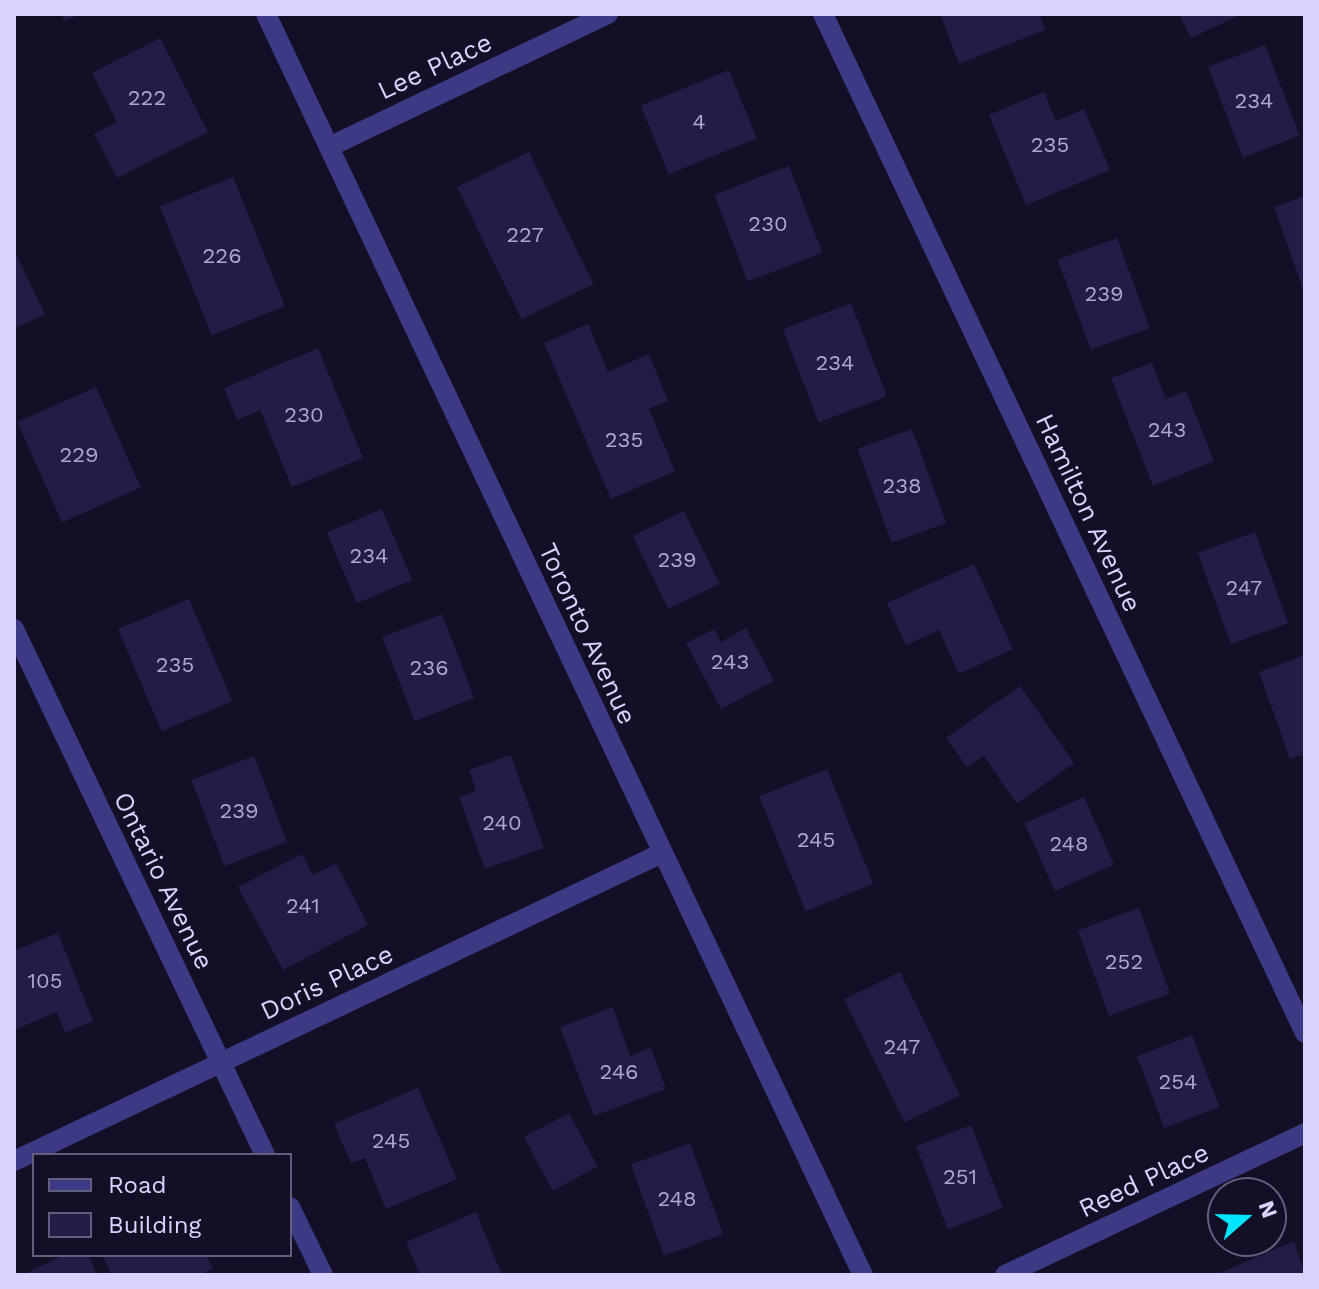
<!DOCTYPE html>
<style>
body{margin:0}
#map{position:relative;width:1319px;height:1289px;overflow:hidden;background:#130f26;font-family:"Work Sans",sans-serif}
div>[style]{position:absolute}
.building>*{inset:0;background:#241b47;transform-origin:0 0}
.street>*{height:20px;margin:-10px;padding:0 10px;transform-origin:10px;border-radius:10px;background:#3d3a85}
span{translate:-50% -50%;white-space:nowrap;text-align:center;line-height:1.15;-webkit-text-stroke:6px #130f26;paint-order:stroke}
.number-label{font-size:22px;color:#aca6d1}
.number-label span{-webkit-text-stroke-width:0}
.street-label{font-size:26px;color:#d9d4ff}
.frame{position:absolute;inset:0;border:16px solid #d9d4ff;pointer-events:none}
.legend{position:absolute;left:32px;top:1153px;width:260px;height:104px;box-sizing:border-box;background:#130f26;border:2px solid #625e7d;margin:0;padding:10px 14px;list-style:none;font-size:24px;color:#d9d4ff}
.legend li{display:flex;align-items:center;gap:16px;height:40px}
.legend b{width:40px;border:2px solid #625e7d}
.north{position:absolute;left:1207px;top:1177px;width:80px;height:80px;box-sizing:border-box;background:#130f26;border:2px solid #625e7d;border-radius:50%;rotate:70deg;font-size:22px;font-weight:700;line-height:32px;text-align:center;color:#d9d4ff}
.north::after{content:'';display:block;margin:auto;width:28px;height:36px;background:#00e5ff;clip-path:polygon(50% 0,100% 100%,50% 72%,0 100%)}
</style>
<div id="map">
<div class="building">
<div style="clip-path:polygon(62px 14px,82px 14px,64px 21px)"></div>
<div style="clip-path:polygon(940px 14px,1039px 14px,1045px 30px,959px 64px)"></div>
<div style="clip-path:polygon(1179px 14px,1242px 14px,1191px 38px)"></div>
<div style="clip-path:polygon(160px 38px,208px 132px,117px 178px,94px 134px,117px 122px,92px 73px)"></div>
<div style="left:1265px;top:45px;width:97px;height:61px;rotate:69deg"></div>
<div style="left:729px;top:70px;width:74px;height:95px;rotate:68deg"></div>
<div style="clip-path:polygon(1044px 92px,1056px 121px,1084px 109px,1110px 170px,1026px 205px,989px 115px)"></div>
<div style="left:529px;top:152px;width:147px;height:80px;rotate:64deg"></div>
<div style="left:789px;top:166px;width:93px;height:80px;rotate:69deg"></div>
<div style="left:233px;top:177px;width:139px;height:79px;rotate:68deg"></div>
<div style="clip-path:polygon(1305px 196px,1305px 288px,1303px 289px,1274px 207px)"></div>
<div style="left:1117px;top:238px;width:96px;height:63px;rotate:70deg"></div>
<div style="clip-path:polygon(14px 250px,45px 314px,14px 329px)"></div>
<div style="left:851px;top:303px;width:100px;height:73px;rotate:69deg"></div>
<div style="clip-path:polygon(588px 324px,608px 372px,649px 354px,668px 401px,649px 409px,675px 471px,611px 499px,544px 343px)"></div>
<div style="clip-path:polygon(318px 348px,363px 458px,292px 487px,260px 410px,237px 420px,224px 388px)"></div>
<div style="clip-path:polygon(1152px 363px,1166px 399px,1186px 391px,1214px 461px,1153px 486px,1111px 378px)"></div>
<div style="left:96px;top:387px;width:110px;height:86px;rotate:66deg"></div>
<div style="left:912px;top:429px;width:100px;height:58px;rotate:70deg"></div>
<div style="left:382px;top:509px;width:77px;height:60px;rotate:67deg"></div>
<div style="left:684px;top:511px;width:81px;height:57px;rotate:64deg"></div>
<div style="left:1255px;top:532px;width:97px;height:61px;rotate:70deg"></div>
<div style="clip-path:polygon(974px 564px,1013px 649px,959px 674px,939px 630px,906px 645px,887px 603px)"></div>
<div style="left:189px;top:599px;width:111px;height:77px;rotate:67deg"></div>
<div style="left:442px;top:614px;width:90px;height:64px;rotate:69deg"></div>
<div style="clip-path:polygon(746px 628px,774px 681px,721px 709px,686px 643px,714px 629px,721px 642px)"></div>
<div style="clip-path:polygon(1305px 655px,1305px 754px,1290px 759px,1259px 672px)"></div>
<div style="clip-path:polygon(1020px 686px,1074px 763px,1017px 804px,984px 756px,967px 767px,946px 738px)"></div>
<div style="clip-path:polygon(511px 755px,544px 848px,485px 869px,459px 797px,476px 791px,469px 770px)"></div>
<div style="left:254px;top:756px;width:92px;height:67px;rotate:69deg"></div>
<div style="left:827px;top:769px;width:124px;height:73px;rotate:68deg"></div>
<div style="left:1084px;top:797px;width:74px;height:65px;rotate:66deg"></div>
<div style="clip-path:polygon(302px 854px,313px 875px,336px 863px,368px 925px,283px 970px,238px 887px)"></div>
<div style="left:1139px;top:908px;width:91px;height:65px;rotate:70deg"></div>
<div style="clip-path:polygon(58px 933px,93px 1021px,65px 1033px,57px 1012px,14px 1030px,14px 951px)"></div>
<div style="left:900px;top:972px;width:137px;height:62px;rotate:64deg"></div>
<div style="clip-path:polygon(613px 1007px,630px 1056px,651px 1048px,666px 1089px,594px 1116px,560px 1027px)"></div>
<div style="left:1192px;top:1035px;width:77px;height:59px;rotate:69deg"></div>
<div style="clip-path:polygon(418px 1088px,457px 1179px,386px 1209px,365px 1158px,351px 1163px,334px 1124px)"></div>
<div style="left:569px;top:1113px;width:61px;height:51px;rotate:62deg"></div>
<div style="left:971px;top:1125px;width:89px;height:59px;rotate:69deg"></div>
<div style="left:690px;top:1143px;width:97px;height:63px;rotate:70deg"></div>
<div style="clip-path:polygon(476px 1212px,502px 1275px,420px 1275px,406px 1242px)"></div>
<div style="clip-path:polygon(1294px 1241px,1305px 1275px,1215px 1275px)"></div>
<div style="clip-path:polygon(65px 1255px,89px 1255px,97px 1275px,22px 1275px)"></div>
<div style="clip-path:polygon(107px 1255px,206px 1255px,213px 1268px,200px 1275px,112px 1275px,103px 1257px)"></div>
</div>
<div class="street">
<div style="left:266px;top:14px;width:1395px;rotate:64.67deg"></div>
<div style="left:823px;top:14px;width:1127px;rotate:64.69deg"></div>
<div style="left:329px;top:147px;width:309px;rotate:-25.5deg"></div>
<div style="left:14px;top:629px;width:583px;rotate:64.49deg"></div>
<div style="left:14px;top:1161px;width:717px;rotate:-25.42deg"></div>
<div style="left:290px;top:1207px;width:76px;rotate:64.1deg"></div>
<div style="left:1005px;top:1275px;width:332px;rotate:-25.3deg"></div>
</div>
<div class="number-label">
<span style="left:147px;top:98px">222</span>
<span style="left:1254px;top:101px">234</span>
<span style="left:699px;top:122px">4</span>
<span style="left:1050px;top:145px">235</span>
<span style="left:768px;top:224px">230</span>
<span style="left:525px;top:235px">227</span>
<span style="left:222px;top:256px">226</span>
<span style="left:1104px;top:294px">239</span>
<span style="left:835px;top:363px">234</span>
<span style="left:304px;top:415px">230</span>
<span style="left:1167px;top:430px">243</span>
<span style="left:624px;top:440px">235</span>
<span style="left:79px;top:455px">229</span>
<span style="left:902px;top:486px">238</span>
<span style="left:369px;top:556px">234</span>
<span style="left:677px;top:560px">239</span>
<span style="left:1244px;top:588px">247</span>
<span style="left:730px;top:662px">243</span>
<span style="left:175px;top:665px">235</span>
<span style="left:429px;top:668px">236</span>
<span style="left:239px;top:811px">239</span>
<span style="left:502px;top:823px">240</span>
<span style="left:816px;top:840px">245</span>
<span style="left:1069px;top:844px">248</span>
<span style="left:303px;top:906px">241</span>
<span style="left:1124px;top:962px">252</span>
<span style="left:45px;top:981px">105</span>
<span style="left:902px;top:1047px">247</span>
<span style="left:619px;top:1072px">246</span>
<span style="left:1178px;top:1082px">254</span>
<span style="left:391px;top:1141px">245</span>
<span style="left:960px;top:1177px">251</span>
<span style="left:677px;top:1199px">248</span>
</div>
<div class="street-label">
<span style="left:435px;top:67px;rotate:-25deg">Lee Place</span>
<span style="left:1088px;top:513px;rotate:65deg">Hamilton Avenue</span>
<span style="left:587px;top:634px;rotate:65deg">Toronto Avenue</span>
<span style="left:163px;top:881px;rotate:64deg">Ontario Avenue</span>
<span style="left:327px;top:983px;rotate:-25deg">Doris Place</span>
<span style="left:1144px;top:1181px;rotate:-25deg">Reed Place</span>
</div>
<div class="frame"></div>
<ul class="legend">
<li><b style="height:10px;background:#3d3a85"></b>Road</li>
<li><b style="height:22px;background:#241b47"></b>Building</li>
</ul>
<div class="north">N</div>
</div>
